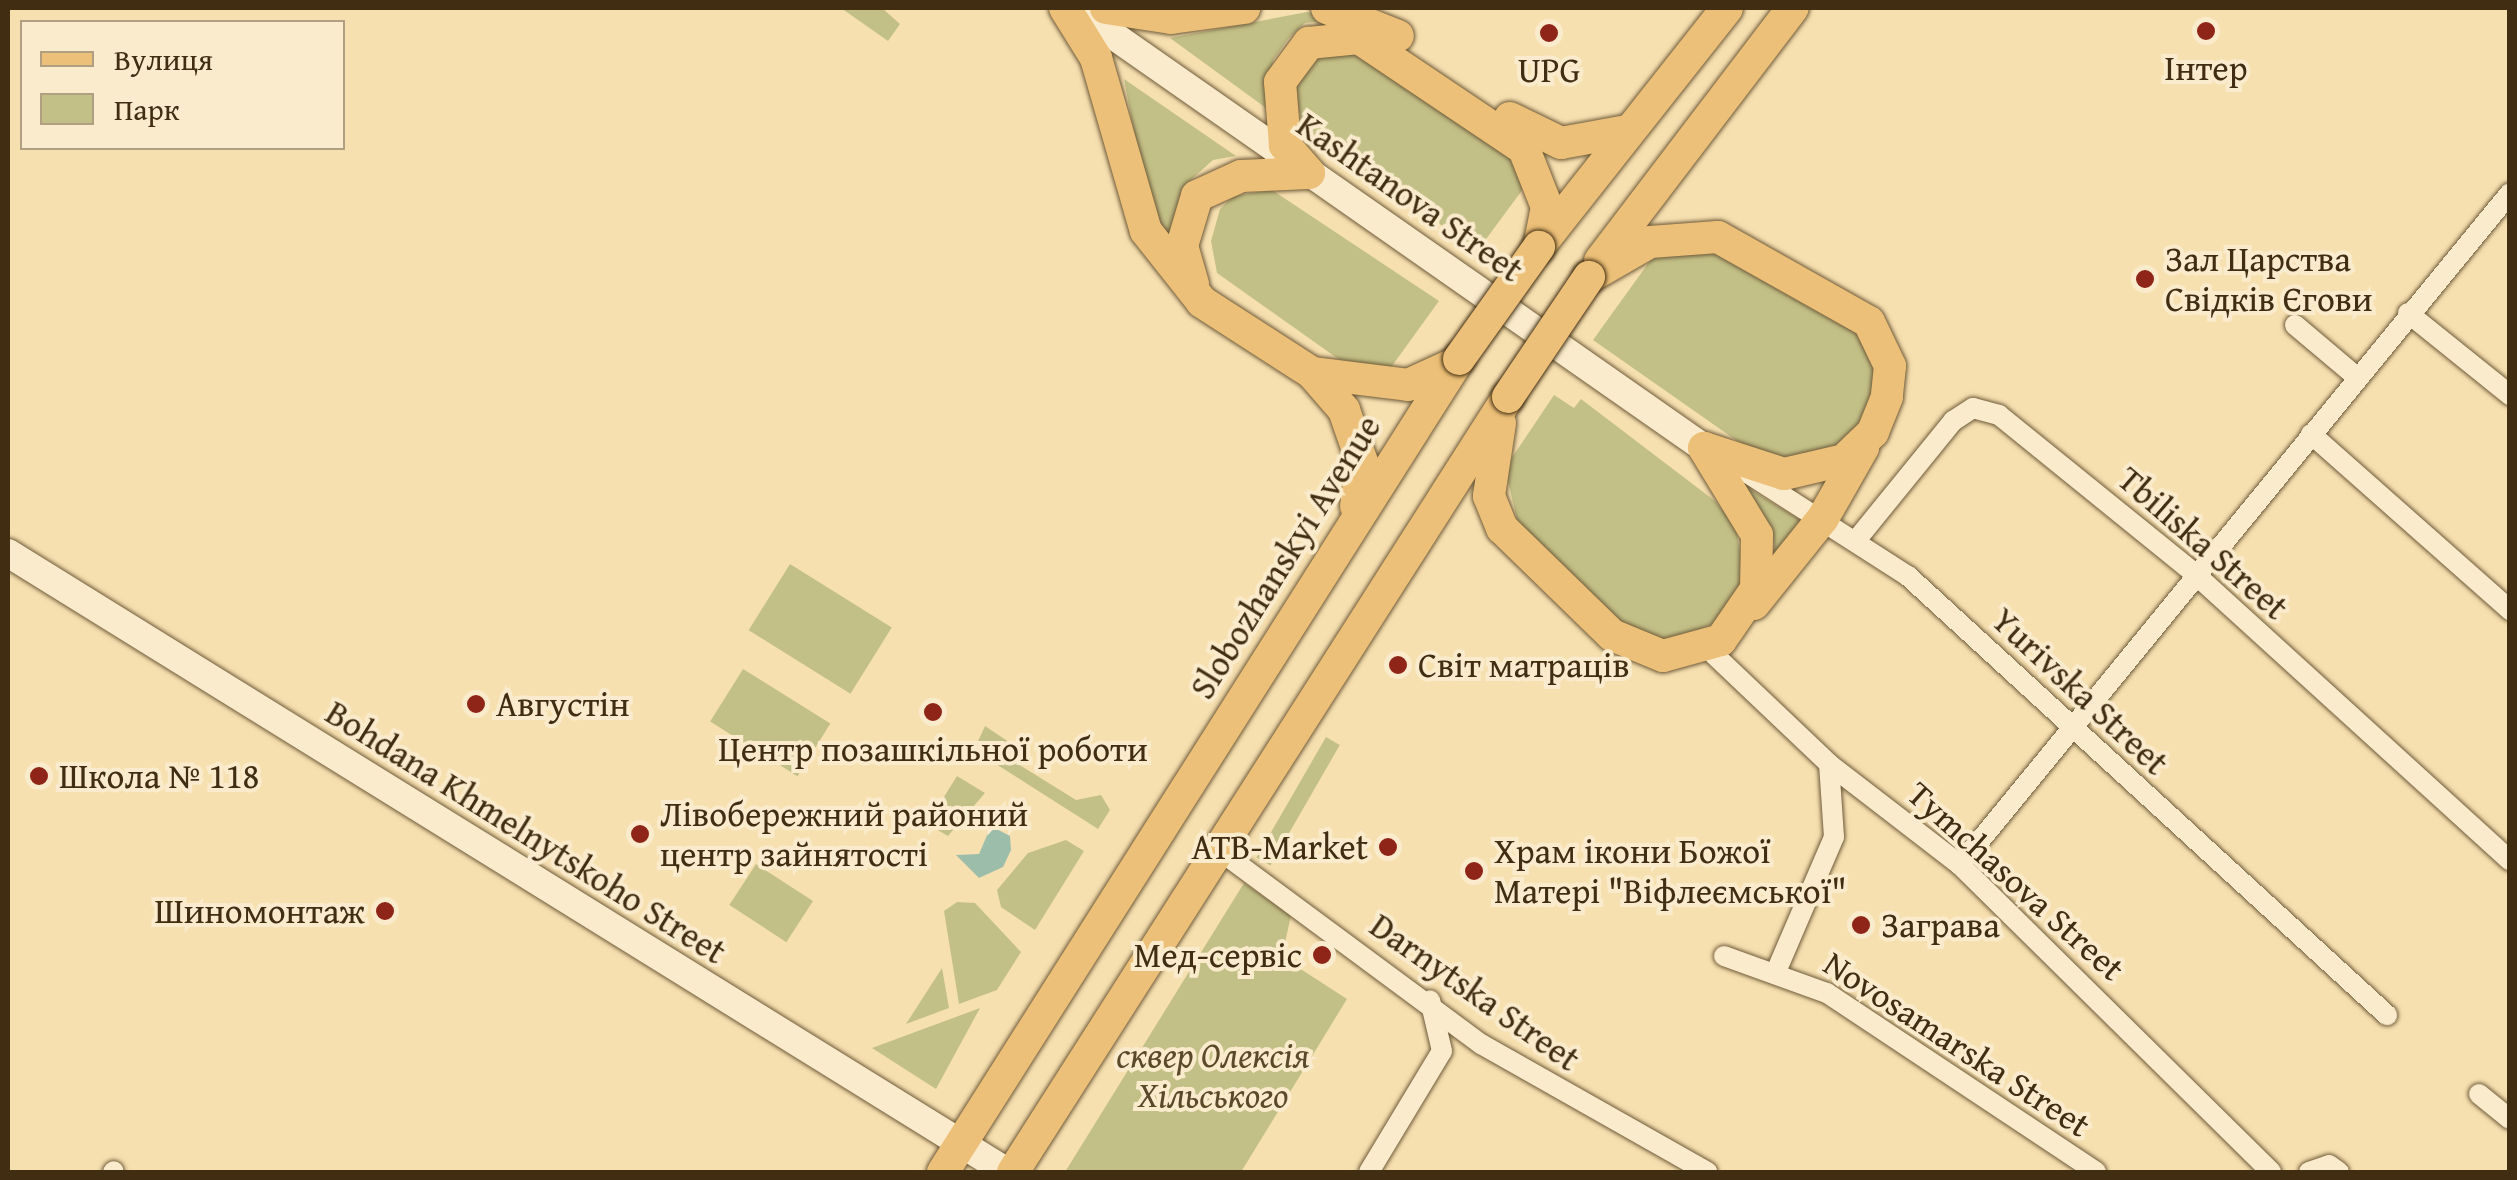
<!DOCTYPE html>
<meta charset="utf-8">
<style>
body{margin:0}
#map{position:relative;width:2517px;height:1180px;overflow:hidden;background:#f7e0b0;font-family:"Gentium Book Plus",serif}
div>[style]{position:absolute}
.green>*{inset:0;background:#c3c087;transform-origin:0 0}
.water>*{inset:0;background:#9dbdab}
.roads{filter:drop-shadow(0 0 2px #6e5a39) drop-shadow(0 0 2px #6e5a39)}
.street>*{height:20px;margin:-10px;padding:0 10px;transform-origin:10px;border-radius:10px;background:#faebcc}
.secondary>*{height:28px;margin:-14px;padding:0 14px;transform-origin:14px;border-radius:14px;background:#faebcc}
.primary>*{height:32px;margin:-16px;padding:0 16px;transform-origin:16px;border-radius:16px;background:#ecc078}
.bridges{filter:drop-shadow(0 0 2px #412d11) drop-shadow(0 0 2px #412d11)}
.primary-bridge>*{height:32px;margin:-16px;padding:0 16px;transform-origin:16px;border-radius:16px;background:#ecc078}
.dots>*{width:28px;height:28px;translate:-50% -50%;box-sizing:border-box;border:5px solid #faebcc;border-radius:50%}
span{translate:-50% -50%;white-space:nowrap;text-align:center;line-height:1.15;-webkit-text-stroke:8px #faebcc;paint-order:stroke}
.poi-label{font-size:35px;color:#412d11}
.left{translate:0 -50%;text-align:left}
.right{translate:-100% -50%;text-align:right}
.street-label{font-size:35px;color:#412d11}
.park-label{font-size:35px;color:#5b4a29;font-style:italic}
.frame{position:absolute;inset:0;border:10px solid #412d11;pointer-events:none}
.legend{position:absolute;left:20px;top:20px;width:325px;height:130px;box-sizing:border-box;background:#faebcc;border:2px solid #b09f81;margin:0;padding:12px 18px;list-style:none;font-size:30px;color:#412d11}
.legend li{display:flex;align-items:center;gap:20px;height:50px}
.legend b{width:50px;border:2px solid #b09f81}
</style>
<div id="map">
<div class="green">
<div style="clip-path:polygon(841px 8px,882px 8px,900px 24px,888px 41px)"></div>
<div style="clip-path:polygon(1307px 12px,1335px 19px,1305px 23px,1288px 39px,1273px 60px,1266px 108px,1170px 38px)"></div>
<div style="clip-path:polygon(1345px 48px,1514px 152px,1526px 185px,1478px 250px,1304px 132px,1294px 90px,1312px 60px)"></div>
<div style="clip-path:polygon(1124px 79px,1236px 156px,1213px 160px,1184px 186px,1176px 255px,1149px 210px)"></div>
<div style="clip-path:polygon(1272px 190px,1439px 301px,1384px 377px,1351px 368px,1217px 273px,1211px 241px,1220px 209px,1233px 196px)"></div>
<div style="clip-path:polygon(1724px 251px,1856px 329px,1877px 367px,1868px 419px,1841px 447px,1788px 462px,1750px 450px,1593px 340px,1652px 258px)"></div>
<div style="clip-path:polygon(1554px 395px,1574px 408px,1581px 399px,1715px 501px,1736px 527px,1745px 584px,1723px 620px,1667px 642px,1623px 626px,1518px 524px,1505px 468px)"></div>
<div style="clip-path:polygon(1746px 487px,1806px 523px,1777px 560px,1773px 537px)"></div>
<div style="left:790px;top:564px;width:120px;height:78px;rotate:32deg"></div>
<div style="left:743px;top:669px;width:103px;height:62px;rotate:32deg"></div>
<div style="clip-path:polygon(985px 726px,1009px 742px,1005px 756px,1076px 800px,1101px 795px,1110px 810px,1098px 829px,974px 750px)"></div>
<div style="left:1326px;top:737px;width:16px;height:139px;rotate:30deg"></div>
<div style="clip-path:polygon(957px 776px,985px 793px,948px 836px,927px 824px)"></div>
<div style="clip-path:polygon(1066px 840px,1084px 851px,1035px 930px,1001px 907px,997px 890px,1028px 853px)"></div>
<div style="left:756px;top:864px;width:68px;height:49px;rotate:33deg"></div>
<div style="clip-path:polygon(1244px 883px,1291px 915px,1282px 957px,1347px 999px,1241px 1172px,1065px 1172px)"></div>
<div style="clip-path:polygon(957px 902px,975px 903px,1021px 952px,997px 990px,959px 1004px,944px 911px)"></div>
<div style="clip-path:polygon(942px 968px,949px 1008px,906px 1024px)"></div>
<div style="clip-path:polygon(980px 1008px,936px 1089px,872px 1048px)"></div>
</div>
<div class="water">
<div style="clip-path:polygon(991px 826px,1010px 836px,1011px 850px,1003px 867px,979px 878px,956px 855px,979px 854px)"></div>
</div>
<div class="roads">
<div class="street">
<div style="left:2408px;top:313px;width:131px;rotate:38.8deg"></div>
<div style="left:2295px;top:325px;width:82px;rotate:40.1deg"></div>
<div style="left:2311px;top:434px;width:266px;rotate:41.5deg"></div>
<div style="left:1749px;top:474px;width:189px;rotate:32.7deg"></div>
<div style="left:1908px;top:576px;width:650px;rotate:42.51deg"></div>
<div style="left:1858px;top:538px;width:151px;rotate:-50.9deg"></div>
<div style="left:1953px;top:421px;width:24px;rotate:-33deg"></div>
<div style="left:1973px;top:408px;width:27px;rotate:15deg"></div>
<div style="left:1999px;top:415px;width:252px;rotate:39deg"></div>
<div style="left:2195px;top:574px;width:426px;rotate:42.3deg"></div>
<div style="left:1708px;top:649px;width:167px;rotate:43.5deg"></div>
<div style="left:1829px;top:764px;width:165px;rotate:37.6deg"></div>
<div style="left:1960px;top:865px;width:437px;rotate:44.6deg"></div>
<div style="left:1216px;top:848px;width:330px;rotate:36.5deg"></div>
<div style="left:1481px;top:1044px;width:260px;rotate:29.5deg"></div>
<div style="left:1960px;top:865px;width:868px;rotate:-50.7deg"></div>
<div style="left:1724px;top:956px;width:109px;rotate:19.8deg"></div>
<div style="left:1827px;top:993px;width:323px;rotate:33.6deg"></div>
<div style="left:1775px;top:974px;width:149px;rotate:-66.7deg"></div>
<div style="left:1834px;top:837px;width:73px;rotate:-93.9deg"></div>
<div style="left:2479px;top:1094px;width:40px;rotate:39deg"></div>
<div style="left:113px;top:1172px;width:1px;rotate:-45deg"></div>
<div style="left:1369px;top:1172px;width:141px;rotate:-58.9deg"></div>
<div style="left:1442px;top:1051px;width:52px;rotate:-103.2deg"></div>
<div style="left:2309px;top:1172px;width:21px;rotate:-19deg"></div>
<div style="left:2329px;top:1165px;width:12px;rotate:35deg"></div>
</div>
<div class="secondary">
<div style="left:1074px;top:8px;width:768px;rotate:34.93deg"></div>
<div style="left:8px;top:553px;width:1175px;rotate:31.78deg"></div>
</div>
<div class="primary">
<div style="left:1065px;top:8px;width:59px;rotate:58.2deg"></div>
<div style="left:1096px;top:58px;width:180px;rotate:73.9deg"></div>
<div style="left:1146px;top:231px;width:90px;rotate:51.7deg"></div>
<div style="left:1202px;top:302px;width:131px;rotate:32.8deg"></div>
<div style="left:1312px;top:373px;width:49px;rotate:49.1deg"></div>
<div style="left:1344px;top:410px;width:55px;rotate:70.9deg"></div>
<div style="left:1362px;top:462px;width:45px;rotate:97.6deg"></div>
<div style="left:1106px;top:8px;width:66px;rotate:8.7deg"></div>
<div style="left:1171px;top:18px;width:74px;rotate:-7.8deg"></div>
<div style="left:1327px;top:8px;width:76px;rotate:21.5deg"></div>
<div style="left:1510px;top:118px;width:57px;rotate:26.1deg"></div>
<div style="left:1561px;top:143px;width:67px;rotate:-10.3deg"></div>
<div style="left:1309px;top:173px;width:37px;rotate:-131deg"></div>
<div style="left:1285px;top:145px;width:63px;rotate:-94.5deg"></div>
<div style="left:1280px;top:82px;width:49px;rotate:-53.4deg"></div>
<div style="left:1309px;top:43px;width:50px;rotate:-5.7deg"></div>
<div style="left:1359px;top:38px;width:199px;rotate:33.9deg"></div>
<div style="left:1524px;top:149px;width:62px;rotate:68.4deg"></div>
<div style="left:1547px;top:207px;width:41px;rotate:101.3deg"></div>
<div style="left:1544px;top:240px;width:295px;rotate:-51.7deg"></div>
<div style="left:1600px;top:261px;width:318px;rotate:-52.7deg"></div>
<div style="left:1589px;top:277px;width:70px;rotate:-29.8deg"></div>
<div style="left:1650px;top:242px;width:68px;rotate:-4.2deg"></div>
<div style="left:1718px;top:237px;width:173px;rotate:29.4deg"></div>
<div style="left:1869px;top:322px;width:49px;rotate:64.5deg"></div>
<div style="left:1890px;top:366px;width:31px;rotate:96deg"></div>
<div style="left:1887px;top:397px;width:38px;rotate:112deg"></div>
<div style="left:1873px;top:432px;width:40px;rotate:136deg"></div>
<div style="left:1844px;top:460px;width:62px;rotate:166.9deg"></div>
<div style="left:1784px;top:474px;width:84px;rotate:-162deg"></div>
<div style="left:1193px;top:284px;width:40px;rotate:-106deg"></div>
<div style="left:1182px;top:246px;width:52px;rotate:-73.3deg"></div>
<div style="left:1197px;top:196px;width:48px;rotate:-24.4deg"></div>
<div style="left:1241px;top:176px;width:68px;rotate:-2.5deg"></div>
<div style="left:1312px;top:373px;width:97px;rotate:7.1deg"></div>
<div style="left:1408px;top:385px;width:48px;rotate:-24.4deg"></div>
<div style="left:1500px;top:423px;width:74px;rotate:98.6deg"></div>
<div style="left:1489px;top:496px;width:35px;rotate:68deg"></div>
<div style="left:1502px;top:528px;width:153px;rotate:44.2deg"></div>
<div style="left:1612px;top:635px;width:55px;rotate:22.4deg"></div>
<div style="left:1663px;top:656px;width:60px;rotate:-15.4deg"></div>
<div style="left:1721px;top:640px;width:62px;rotate:-55.5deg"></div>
<div style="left:1756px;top:589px;width:54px;rotate:-88.9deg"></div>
<div style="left:1757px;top:535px;width:102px;rotate:-121.3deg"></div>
<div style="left:1754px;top:604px;width:110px;rotate:-51.3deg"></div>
<div style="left:1823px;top:518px;width:81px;rotate:-60.3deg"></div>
<div style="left:943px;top:1172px;width:963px;rotate:-57.6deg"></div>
<div style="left:1013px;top:1172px;width:920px;rotate:-57.43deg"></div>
</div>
</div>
<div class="bridges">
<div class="primary-bridge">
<div style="left:1459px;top:359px;width:138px;rotate:-54.5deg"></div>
<div style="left:1508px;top:397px;width:145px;rotate:-56deg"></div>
</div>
</div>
<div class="dots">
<div style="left:2206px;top:31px;background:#8f2418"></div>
<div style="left:1549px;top:33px;background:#8f2418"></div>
<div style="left:2145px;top:279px;background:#8f2418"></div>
<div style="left:1398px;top:665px;background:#8f2418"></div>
<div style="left:476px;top:704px;background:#8f2418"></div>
<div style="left:933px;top:712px;background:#8f2418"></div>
<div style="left:39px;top:776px;background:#8f2418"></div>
<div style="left:640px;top:834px;background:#8f2418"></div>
<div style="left:1388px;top:847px;background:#8f2418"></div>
<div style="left:1474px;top:871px;background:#8f2418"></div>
<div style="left:385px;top:911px;background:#8f2418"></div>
<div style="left:1861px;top:925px;background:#8f2418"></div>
<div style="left:1322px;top:955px;background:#8f2418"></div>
</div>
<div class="poi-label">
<span style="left:2206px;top:68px">Інтер</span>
<span style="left:1549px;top:70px">UPG</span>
<span class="left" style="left:2165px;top:279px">Зал Царства<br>Свідків Єгови</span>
<span class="left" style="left:1418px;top:665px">Світ матраців</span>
<span class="left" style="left:496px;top:704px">Августін</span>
<span style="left:933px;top:749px">Центр позашкільної роботи</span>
<span class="left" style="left:59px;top:776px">Школа № 118</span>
<span class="left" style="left:660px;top:834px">Лівобережний районий<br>центр зайнятості</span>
<span class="right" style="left:1368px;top:847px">ATB-Market</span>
<span class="left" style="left:1494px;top:871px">Храм ікони Божої<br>Матері "Віфлеємської"</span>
<span class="right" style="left:365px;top:911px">Шиномонтаж</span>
<span class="left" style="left:1881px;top:925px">Заграва</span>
<span class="right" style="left:1302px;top:955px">Мед-сервіс</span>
</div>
<div class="street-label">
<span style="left:1410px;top:197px;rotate:35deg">Kashtanova Street</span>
<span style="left:2203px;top:543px;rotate:41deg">Tbiliska Street</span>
<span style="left:1285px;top:557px;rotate:-58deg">Slobozhanskyi Avenue</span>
<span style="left:2080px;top:691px;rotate:43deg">Yurivska Street</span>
<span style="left:526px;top:832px;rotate:32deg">Bohdana Khmelnytskoho Street</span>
<span style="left:2016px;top:881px;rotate:42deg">Tymchasova Street</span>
<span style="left:1475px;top:992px;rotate:35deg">Darnytska Street</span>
<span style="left:1957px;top:1044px;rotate:33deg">Novosamarska Street</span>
</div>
<div class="park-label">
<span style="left:1213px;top:1075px">сквер Олексія<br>Хільського</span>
</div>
<div class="frame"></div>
<ul class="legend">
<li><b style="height:12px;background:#ecc078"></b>Вулиця</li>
<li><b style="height:28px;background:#c3c087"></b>Парк</li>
</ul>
</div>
